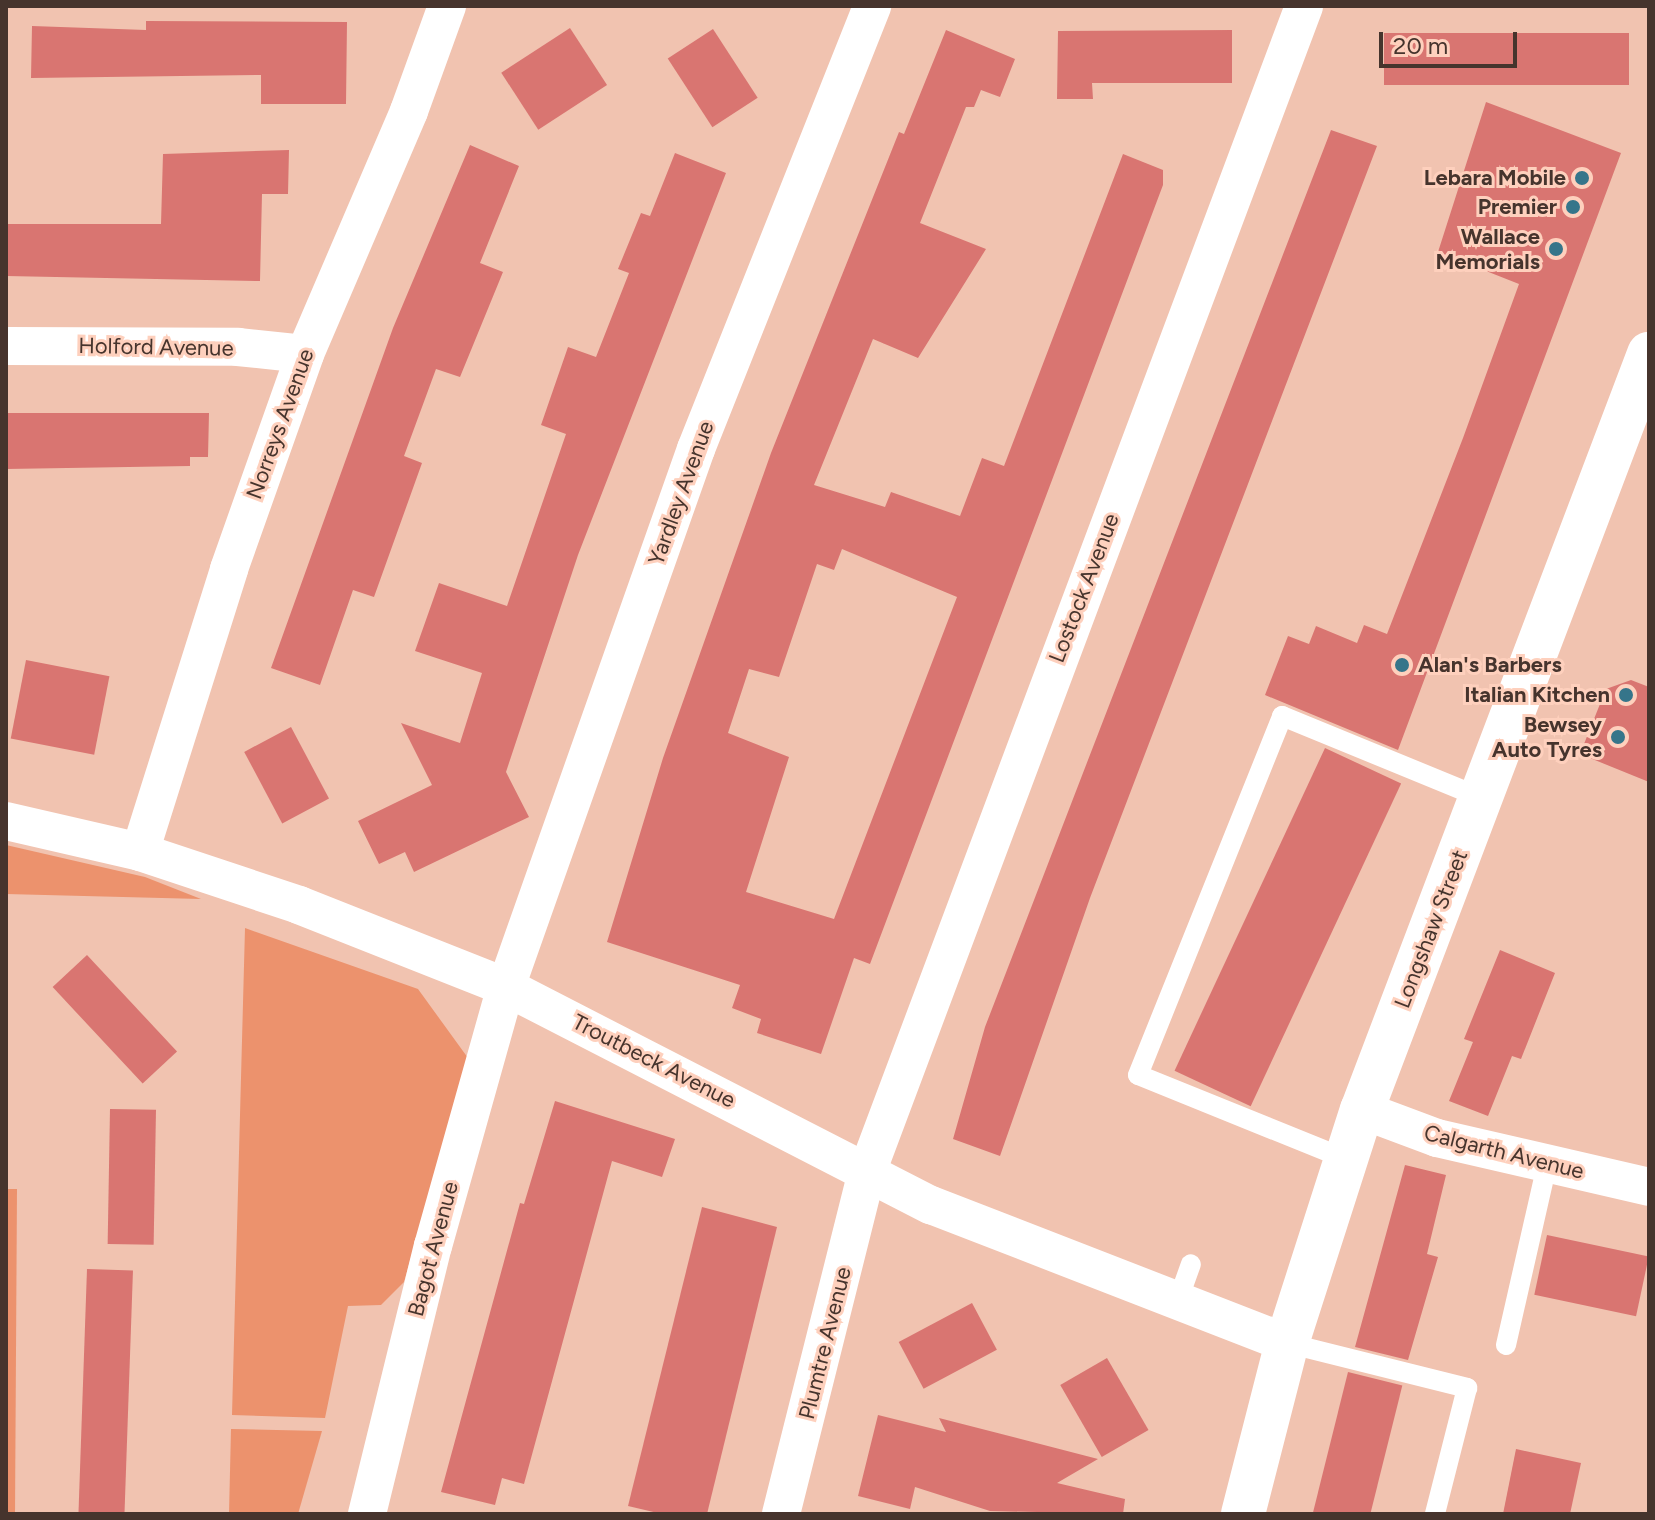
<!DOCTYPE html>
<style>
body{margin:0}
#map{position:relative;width:1655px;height:1520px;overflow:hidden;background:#f1c3b0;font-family:Figtree,sans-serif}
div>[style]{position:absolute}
.green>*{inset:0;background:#ec926d}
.building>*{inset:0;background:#d97571;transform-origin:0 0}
.service>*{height:20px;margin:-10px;padding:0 10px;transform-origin:10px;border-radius:10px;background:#fff}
.minor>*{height:38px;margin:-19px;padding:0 19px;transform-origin:19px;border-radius:19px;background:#fff}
.tertiary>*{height:44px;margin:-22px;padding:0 22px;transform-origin:22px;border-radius:22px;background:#fff}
.dots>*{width:22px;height:22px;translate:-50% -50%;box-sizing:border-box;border:4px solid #fed0bd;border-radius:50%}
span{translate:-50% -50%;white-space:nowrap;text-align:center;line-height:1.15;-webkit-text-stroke:6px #fed0bd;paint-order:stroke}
.poi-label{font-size:22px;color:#46342d;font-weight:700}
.right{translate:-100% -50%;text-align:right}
.left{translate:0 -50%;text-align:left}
.street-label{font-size:22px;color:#46342d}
.frame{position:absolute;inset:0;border:8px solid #46342d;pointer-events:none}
.scale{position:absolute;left:1379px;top:32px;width:138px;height:36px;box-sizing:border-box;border:4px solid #46342d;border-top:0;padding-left:10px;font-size:24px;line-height:28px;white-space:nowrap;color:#46342d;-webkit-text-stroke:6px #fed0bd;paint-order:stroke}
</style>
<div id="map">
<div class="green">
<div style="clip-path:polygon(6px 845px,145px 877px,201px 899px,6px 894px)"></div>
<div style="clip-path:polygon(245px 928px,418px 989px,468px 1058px,404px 1282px,381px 1305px,348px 1306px,325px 1418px,232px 1415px)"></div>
<div style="clip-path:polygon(6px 1189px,17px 1189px,15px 1514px,6px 1514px)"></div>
<div style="clip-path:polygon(231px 1429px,322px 1431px,298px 1514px,229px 1514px)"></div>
</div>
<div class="building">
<div style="clip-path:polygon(146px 21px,347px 22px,346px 104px,261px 104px,261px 75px,31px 78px,32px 26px,146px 30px)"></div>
<div style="left:570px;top:28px;width:68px;height:82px;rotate:57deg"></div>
<div style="left:713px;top:29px;width:82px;height:54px;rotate:57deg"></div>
<div style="clip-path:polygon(evenodd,946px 30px,1015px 59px,1000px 97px,981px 90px,974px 107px,966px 107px,920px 223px,986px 249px,918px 358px,873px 339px,814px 485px,885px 507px,891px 492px,960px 516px,982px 458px,1004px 466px,1123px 154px,1163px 170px,1163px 185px,870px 964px,854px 958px,821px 1054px,757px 1033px,761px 1019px,732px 1008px,740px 985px,607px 942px,663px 758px,771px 453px,899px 132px,904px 134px,946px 30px,842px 549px,957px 597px,834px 919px,746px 892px,789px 757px,728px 733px,749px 669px,779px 677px,817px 564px,834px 570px,842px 549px)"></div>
<div style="clip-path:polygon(1232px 30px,1232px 83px,1092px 83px,1093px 99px,1057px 99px,1058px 31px)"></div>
<div style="left:1629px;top:33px;width:52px;height:245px;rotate:90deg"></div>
<div style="clip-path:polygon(1486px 102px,1621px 153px,1398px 750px,1265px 695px,1288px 636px,1309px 644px,1316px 626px,1357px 643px,1364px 625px,1387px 634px,1463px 438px,1519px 284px,1438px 252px)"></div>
<div style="clip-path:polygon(1331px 130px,1377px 146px,1090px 898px,1000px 1156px,953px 1139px,985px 1027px)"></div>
<div style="clip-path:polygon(470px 145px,519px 166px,480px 263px,503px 272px,460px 377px,436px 369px,404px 456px,422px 463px,374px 597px,353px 590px,320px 685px,271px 668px,393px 328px)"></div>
<div style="clip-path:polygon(289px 150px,288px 194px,262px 194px,260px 281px,6px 276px,6px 224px,161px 224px,163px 154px)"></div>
<div style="clip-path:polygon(675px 153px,726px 173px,578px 555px,506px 772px,529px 817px,414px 872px,405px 852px,379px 864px,358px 821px,432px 785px,401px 723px,460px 743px,482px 673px,415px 651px,439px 583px,507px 606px,566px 434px,541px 425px,568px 347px,596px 357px,629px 273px,618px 269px,641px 213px,650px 216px)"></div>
<div style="clip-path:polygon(6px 413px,209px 413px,208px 457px,190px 457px,190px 466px,6px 469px)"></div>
<div style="left:26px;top:660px;width:85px;height:80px;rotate:11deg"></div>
<div style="clip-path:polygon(1631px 680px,1649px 687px,1649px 782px,1580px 754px,1606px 689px)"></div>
<div style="left:291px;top:727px;width:81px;height:53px;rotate:62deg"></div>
<div style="left:1325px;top:748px;width:84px;height:356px;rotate:25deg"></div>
<div style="clip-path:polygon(1500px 950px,1555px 973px,1521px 1059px,1512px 1056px,1488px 1116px,1449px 1101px,1473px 1042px,1464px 1039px)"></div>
<div style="left:87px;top:955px;width:132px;height:47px;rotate:47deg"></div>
<div style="clip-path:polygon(555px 1101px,675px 1139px,662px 1177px,612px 1161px,524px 1484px,502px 1478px,495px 1505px,441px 1492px,520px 1203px,524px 1204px)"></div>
<div style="left:110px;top:1109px;width:46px;height:135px;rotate:1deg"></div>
<div style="clip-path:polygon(1405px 1165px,1446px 1175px,1427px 1254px,1438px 1257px,1408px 1360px,1355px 1347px)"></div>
<div style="clip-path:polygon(702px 1207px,777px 1227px,707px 1514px,662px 1514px,628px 1506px)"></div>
<div style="left:1547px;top:1235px;width:104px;height:61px;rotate:12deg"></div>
<div style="left:87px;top:1269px;width:46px;height:245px;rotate:2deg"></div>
<div style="left:972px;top:1303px;width:53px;height:83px;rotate:62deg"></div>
<div style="left:1107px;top:1358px;width:83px;height:54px;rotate:60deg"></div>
<div style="left:1348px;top:1372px;width:56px;height:146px;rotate:14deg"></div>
<div style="clip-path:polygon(878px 1415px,946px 1432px,939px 1418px,1098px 1459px,1057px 1483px,1125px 1499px,1123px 1514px,990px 1511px,915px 1487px,910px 1509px,858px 1496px)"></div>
<div style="clip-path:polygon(1516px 1449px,1581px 1463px,1570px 1514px,1503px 1514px)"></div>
</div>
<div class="service">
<div style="left:1346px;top:1159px;width:224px;rotate:-158deg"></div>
<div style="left:1138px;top:1075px;width:387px;rotate:-68.1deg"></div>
<div style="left:1282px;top:716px;width:216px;rotate:22.3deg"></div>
<div style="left:1177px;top:1303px;width:41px;rotate:-70.3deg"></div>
<div style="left:1287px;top:1343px;width:186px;rotate:14deg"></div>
<div style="left:1467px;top:1388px;width:130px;rotate:104.3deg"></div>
<div style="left:1506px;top:1345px;width:186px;rotate:-77.2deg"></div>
</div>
<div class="minor">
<div style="left:6px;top:346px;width:232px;rotate:0.2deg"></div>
<div style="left:238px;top:347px;width:67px;rotate:6deg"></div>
<div style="left:6px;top:821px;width:138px;rotate:13deg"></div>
<div style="left:140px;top:852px;width:168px;rotate:18.4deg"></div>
<div style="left:299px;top:905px;width:223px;rotate:21.6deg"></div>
<div style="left:506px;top:987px;width:478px;rotate:27.2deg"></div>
<div style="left:931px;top:1205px;width:382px;rotate:21.2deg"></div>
<div style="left:140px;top:852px;width:297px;rotate:-72.5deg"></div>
<div style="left:229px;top:569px;width:228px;rotate:-70.5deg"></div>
<div style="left:305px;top:354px;width:264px;rotate:-66.8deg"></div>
<div style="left:409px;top:111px;width:112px;rotate:-70.1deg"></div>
<div style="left:1362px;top:1110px;width:80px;rotate:20.5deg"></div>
<div style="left:1437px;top:1138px;width:218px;rotate:13deg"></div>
<div style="left:367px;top:1514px;width:276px;rotate:-76.2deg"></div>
<div style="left:433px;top:1246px;width:269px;rotate:-74.3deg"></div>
<div style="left:506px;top:987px;width:571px;rotate:-70.55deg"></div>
<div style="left:696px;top:449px;width:477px;rotate:-68.3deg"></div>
<div style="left:781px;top:1514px;width:353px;rotate:-75.9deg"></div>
<div style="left:867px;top:1172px;width:1245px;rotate:-69.45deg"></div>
</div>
<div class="tertiary">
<div style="left:1243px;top:1514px;width:177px;rotate:-75.6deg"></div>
<div style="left:1287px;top:1343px;width:245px;rotate:-72.2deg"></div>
<div style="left:1362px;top:1110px;width:809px;rotate:-69.21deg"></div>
</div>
<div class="dots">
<div style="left:1582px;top:178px;background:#36758a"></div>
<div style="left:1573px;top:207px;background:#36758a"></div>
<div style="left:1556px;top:249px;background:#36758a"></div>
<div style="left:1402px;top:665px;background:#36758a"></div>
<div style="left:1626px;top:695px;background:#36758a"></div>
<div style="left:1618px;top:737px;background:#36758a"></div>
</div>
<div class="poi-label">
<span class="right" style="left:1566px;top:178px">Lebara Mobile</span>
<span class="right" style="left:1557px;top:207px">Premier</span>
<span class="right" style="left:1540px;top:249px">Wallace<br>Memorials</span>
<span class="left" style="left:1418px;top:665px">Alan's Barbers</span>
<span class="right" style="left:1610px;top:695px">Italian Kitchen</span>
<span class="right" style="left:1602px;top:737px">Bewsey<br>Auto Tyres</span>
</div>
<div class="street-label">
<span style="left:156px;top:347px;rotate:1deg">Holford Avenue</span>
<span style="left:280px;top:424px;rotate:-70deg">Norreys Avenue</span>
<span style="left:681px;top:493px;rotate:-70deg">Yardley Avenue</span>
<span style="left:1084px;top:588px;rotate:-69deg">Lostock Avenue</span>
<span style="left:1431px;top:929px;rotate:-69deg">Longshaw Street</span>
<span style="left:654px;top:1061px;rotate:27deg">Troutbeck Avenue</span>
<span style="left:1504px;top:1152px;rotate:14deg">Calgarth Avenue</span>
<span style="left:433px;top:1249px;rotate:-75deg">Bagot Avenue</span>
<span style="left:825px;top:1343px;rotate:-76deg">Plumtre Avenue</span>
</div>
<div class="frame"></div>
<div class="scale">20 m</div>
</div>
